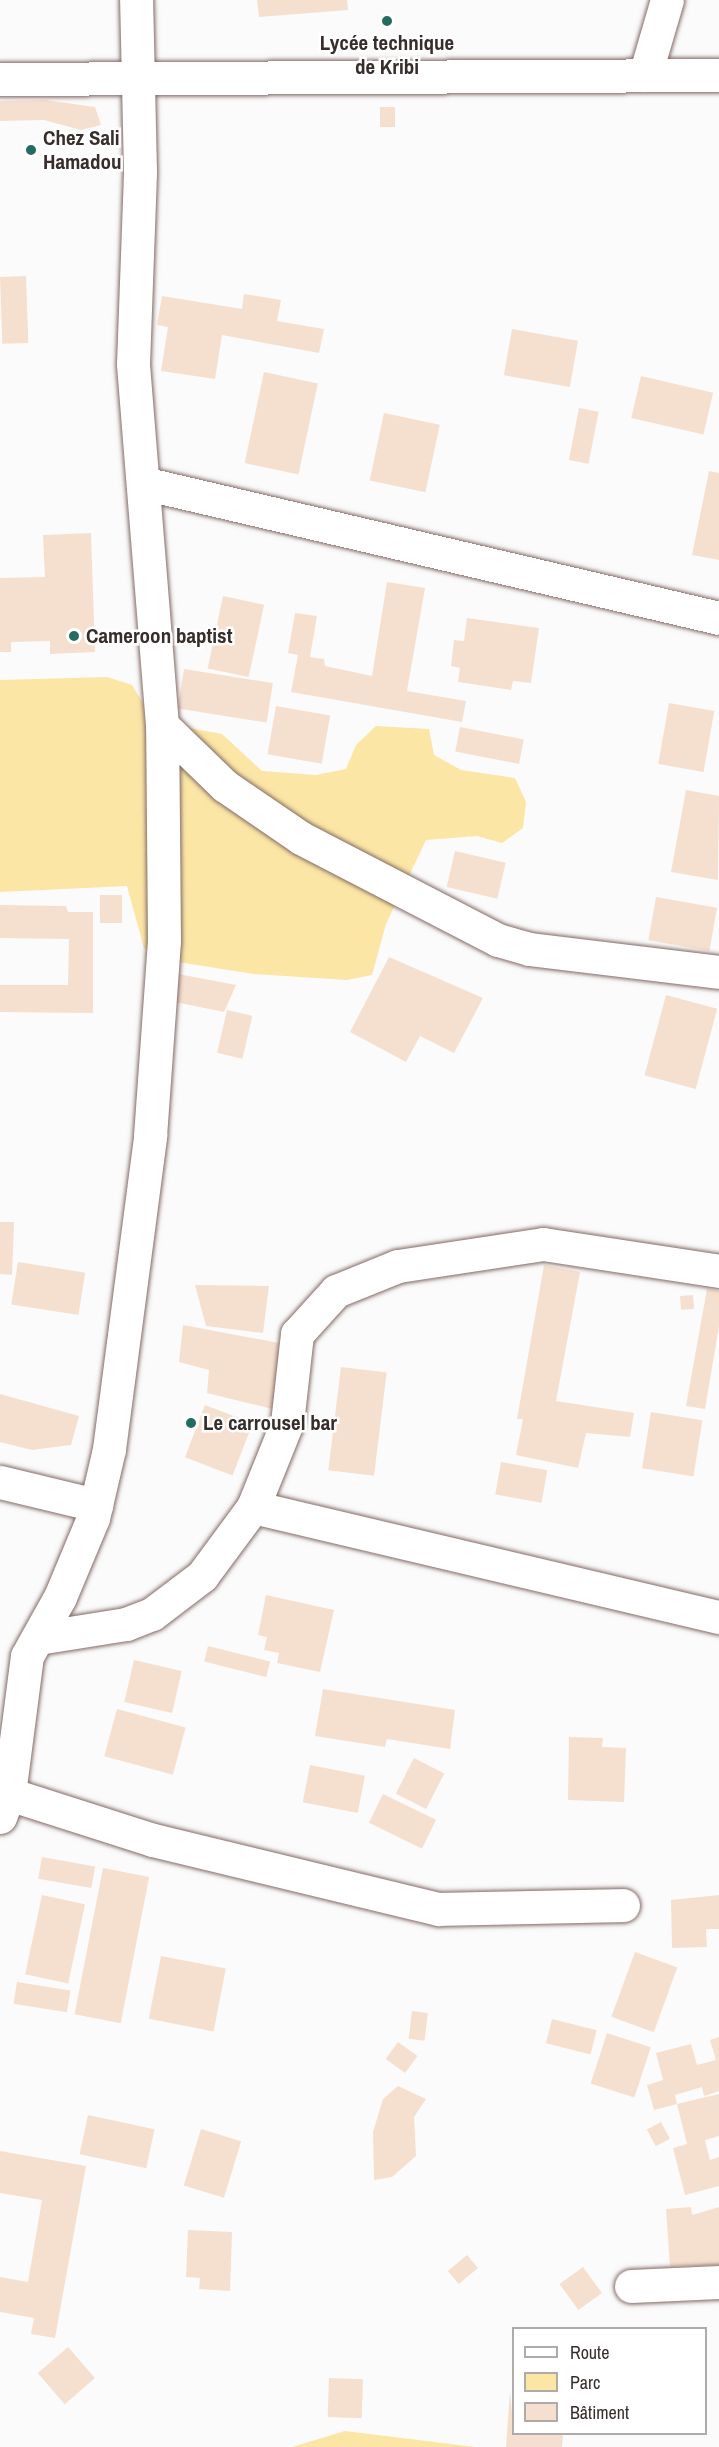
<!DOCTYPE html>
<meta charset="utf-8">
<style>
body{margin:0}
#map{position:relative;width:719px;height:2447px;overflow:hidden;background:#fbfbfb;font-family:"Archivo Narrow",sans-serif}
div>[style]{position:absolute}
.green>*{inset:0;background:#fbe6a5}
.building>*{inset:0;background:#f5e0cf;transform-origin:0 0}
.roads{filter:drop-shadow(0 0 2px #836a65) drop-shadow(0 0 2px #836a65)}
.minor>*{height:33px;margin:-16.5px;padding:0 16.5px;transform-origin:16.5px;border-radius:16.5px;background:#fff}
.dots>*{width:16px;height:16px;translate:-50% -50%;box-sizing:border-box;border:3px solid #fff;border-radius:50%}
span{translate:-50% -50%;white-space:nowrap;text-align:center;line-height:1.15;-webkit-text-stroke:5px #fff;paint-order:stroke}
.poi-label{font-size:21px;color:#372d2a;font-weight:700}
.left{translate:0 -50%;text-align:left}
.legend{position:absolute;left:512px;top:2327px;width:195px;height:108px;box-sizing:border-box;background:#fff;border:2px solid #afabaa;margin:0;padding:8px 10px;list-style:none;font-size:18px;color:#372d2a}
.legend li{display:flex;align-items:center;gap:12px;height:30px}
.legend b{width:30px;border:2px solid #afabaa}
</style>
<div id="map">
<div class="green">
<div style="clip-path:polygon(107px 677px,132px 685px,146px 708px,168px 724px,222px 734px,262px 771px,316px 775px,346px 769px,356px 745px,376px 726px,429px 729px,434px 755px,461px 770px,515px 778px,526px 802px,523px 828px,502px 843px,477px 836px,426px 840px,386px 924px,372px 975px,347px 980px,254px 974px,165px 960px,144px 948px,127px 886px,0 892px,0 680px)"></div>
<div style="clip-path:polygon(345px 2431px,475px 2447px,292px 2447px)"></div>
</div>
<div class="building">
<div style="clip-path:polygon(257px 0,347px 0,348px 10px,259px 17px)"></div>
<div style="clip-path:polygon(45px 100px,95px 107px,101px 125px,81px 130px,44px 120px,0 121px,0 101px)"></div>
<div style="left:380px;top:107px;width:15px;height:20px"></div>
<div style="left:26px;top:276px;width:67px;height:26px;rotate:88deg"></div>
<div style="clip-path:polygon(244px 294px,281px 300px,277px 321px,324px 329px,319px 353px,222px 335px,215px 379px,161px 371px,168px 327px,157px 325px,162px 296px,242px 309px)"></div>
<div style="left:512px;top:329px;width:67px;height:47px;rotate:10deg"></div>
<div style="left:264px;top:372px;width:55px;height:93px;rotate:12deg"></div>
<div style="left:641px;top:376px;width:74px;height:43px;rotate:13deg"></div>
<div style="left:579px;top:408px;width:20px;height:53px;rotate:11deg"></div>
<div style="left:384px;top:413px;width:57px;height:69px;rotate:12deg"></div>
<div style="clip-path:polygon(709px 471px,719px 473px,719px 560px,692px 555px)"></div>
<div style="clip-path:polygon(91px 533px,95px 652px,50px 654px,50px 641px,11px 642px,11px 652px,0 652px,0 578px,45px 577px,43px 535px)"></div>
<div style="clip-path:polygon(387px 582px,425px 588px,407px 691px,466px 701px,462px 722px,291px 692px,298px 655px,288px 653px,295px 613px,317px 616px,310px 657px,324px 659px,325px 666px,372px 676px)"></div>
<div style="left:223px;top:596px;width:42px;height:74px;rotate:12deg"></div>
<div style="clip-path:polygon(467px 618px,539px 628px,531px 683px,513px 681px,511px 690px,458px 682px,460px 668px,451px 666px,454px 640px,464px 641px)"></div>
<div style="left:184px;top:669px;width:90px;height:40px;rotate:9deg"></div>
<div style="left:669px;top:703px;width:46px;height:62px;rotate:10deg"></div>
<div style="left:276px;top:706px;width:55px;height:49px;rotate:10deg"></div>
<div style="left:460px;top:727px;width:65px;height:25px;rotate:11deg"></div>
<div style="clip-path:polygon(686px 790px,719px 796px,718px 880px,671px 872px)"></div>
<div style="left:455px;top:851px;width:52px;height:37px;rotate:13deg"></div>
<div style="left:100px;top:895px;width:22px;height:28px"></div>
<div style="left:656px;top:897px;width:62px;height:44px;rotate:10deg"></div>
<div style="clip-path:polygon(0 905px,66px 906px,68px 912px,93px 912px,93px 1013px,0 1012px,0 985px,68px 985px,69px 939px,0 938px)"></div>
<div style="clip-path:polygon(389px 957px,483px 998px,454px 1053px,420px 1036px,406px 1062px,350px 1032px)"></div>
<div style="clip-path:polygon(173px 973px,236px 985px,224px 1012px,175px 1002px)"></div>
<div style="left:666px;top:995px;width:53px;height:83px;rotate:15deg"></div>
<div style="left:227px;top:1010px;width:26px;height:44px;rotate:13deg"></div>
<div style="clip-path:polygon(0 1222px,14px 1222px,12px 1275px,0 1274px)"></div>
<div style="left:18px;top:1262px;width:68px;height:43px;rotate:9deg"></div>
<div style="clip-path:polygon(544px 1265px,580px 1272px,556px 1401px,634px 1413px,630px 1437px,586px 1433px,578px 1468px,516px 1455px,523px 1419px,517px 1419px)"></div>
<div style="clip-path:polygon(195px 1285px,269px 1286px,263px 1333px,206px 1326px)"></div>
<div style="clip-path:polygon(707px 1289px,719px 1291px,719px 1326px,705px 1409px,686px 1406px)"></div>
<div style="left:693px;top:1295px;width:14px;height:13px;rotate:86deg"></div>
<div style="clip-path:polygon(183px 1325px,279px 1343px,277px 1410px,207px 1393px,209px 1370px,179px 1362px)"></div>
<div style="left:341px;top:1367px;width:46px;height:104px;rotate:7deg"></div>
<div style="clip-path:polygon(0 1394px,79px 1416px,71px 1445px,32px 1450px,0 1442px)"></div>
<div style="left:205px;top:1405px;width:51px;height:56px;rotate:21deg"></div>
<div style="left:651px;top:1412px;width:52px;height:57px;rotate:9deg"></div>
<div style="left:501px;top:1462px;width:47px;height:33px;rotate:10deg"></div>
<div style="clip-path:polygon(266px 1595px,334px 1610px,320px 1672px,277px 1663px,279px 1653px,264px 1650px,267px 1637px,258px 1635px)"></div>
<div style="left:208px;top:1646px;width:64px;height:16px;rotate:14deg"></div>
<div style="left:134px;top:1660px;width:49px;height:43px;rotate:13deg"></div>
<div style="clip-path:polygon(323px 1689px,455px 1710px,450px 1749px,387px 1739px,385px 1747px,315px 1736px)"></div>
<div style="left:117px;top:1709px;width:71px;height:49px;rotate:15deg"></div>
<div style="clip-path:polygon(569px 1737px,603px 1738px,602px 1747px,626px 1748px,624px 1802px,568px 1800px)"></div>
<div style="left:414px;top:1758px;width:34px;height:40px;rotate:27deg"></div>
<div style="left:310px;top:1765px;width:56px;height:38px;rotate:11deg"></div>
<div style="left:383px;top:1794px;width:59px;height:32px;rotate:26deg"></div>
<div style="left:42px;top:1857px;width:54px;height:22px;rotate:10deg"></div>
<div style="left:103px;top:1868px;width:47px;height:149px;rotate:11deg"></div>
<div style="left:42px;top:1895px;width:44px;height:81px;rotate:12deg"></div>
<div style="clip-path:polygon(719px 1895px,719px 1929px,706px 1929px,707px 1947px,672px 1948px,671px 1900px)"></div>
<div style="left:635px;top:1952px;width:45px;height:69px;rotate:20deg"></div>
<div style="left:161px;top:1956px;width:66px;height:64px;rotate:11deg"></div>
<div style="left:17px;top:1982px;width:54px;height:22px;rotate:9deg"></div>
<div style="left:412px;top:2011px;width:16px;height:28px;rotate:7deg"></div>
<div style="left:552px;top:2019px;width:46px;height:25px;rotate:14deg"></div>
<div style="left:607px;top:2033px;width:46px;height:53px;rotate:18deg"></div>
<div style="clip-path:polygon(719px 2037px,719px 2091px,704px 2096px,702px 2087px,675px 2095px,677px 2104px,719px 2094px,719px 2136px,705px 2140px,710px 2160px,719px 2157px,719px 2186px,685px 2195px,673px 2148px,687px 2144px,677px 2104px,654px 2110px,647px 2085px,663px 2080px,656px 2053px,691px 2044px,697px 2065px,716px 2060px,710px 2040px)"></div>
<div style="left:398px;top:2042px;width:24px;height:21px;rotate:36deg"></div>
<div style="clip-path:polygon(398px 2086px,426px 2099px,414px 2117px,416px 2156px,392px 2177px,374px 2180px,373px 2132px,383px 2099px)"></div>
<div style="left:88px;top:2115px;width:68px;height:40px;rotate:12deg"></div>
<div style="left:661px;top:2122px;width:19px;height:16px;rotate:62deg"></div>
<div style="left:201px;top:2129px;width:42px;height:59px;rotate:17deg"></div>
<div style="clip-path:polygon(0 2151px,86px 2166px,55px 2338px,31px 2334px,34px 2318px,0 2312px,0 2277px,28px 2282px,42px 2200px,0 2193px)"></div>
<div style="clip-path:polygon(691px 2207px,692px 2215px,719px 2207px,719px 2265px,670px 2266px,666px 2209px)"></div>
<div style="clip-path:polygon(188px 2230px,232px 2232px,230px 2291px,199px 2289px,200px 2278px,186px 2277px)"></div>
<div style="left:467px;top:2255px;width:17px;height:25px;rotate:50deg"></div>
<div style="left:583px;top:2267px;width:32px;height:29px;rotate:54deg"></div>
<div style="left:68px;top:2347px;width:41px;height:40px;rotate:49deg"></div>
<div style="left:329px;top:2378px;width:34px;height:39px;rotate:2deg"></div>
<div style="clip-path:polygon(510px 2391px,514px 2434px,563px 2434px,562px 2447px,506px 2447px)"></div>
</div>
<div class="roads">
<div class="minor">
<div style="left:645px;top:75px;width:78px;rotate:-73.7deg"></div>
<div style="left:0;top:79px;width:719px;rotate:-0.32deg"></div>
<div style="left:143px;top:483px;width:592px;rotate:13.19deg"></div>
<div style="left:162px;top:725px;width:88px;rotate:44.1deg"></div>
<div style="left:225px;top:786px;width:92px;rotate:34.4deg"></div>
<div style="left:301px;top:838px;width:222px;rotate:27.4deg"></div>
<div style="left:498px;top:940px;width:33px;rotate:16deg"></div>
<div style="left:530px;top:949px;width:190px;rotate:6.9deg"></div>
<div style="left:0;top:1482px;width:99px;rotate:13.5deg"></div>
<div style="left:253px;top:1507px;width:479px;rotate:13.3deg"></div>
<div style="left:38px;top:1638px;width:89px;rotate:-9deg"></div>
<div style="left:126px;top:1624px;width:28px;rotate:-21deg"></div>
<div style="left:152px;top:1614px;width:63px;rotate:-37.2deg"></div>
<div style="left:202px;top:1576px;width:86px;rotate:-53.5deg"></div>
<div style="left:253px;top:1507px;width:91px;rotate:-68deg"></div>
<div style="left:287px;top:1423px;width:90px;rotate:-83.6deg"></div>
<div style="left:297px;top:1334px;width:58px;rotate:-47.8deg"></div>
<div style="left:336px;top:1291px;width:67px;rotate:-22deg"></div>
<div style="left:398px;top:1266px;width:147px;rotate:-8.6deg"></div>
<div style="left:543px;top:1244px;width:178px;rotate:8.7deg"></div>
<div style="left:9px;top:1794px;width:151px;rotate:17.7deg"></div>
<div style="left:153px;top:1840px;width:294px;rotate:13.6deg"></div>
<div style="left:439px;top:1909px;width:184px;rotate:-1.2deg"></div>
<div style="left:0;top:1817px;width:25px;rotate:-69deg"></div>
<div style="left:9px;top:1794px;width:139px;rotate:-82.6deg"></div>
<div style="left:27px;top:1656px;width:68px;rotate:-60.8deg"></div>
<div style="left:60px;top:1597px;width:86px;rotate:-67.3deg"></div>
<div style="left:93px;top:1518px;width:71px;rotate:-76.9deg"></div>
<div style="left:109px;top:1449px;width:316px;rotate:-82.5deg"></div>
<div style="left:150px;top:1136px;width:196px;rotate:-85.9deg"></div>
<div style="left:164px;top:941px;width:216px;rotate:-90.5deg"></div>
<div style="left:162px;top:725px;width:362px;rotate:-94.6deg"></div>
<div style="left:133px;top:364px;width:193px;rotate:-87.9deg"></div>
<div style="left:140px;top:171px;width:171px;rotate:-91.3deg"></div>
<div style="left:631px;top:2286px;width:88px;rotate:-2.6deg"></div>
</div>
</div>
<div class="dots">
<div style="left:387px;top:21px;background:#246c62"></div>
<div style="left:31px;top:150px;background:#246c62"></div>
<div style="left:74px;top:636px;background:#246c62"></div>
<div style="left:191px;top:1423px;background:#246c62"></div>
</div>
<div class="poi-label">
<span style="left:387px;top:55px">Lycée technique<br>de Kribi</span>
<span class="left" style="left:43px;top:150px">Chez Sali<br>Hamadou</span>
<span class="left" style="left:86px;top:636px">Cameroon baptist</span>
<span class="left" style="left:203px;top:1423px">Le carrousel bar</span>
</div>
<ul class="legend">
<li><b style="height:8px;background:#fff"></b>Route</li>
<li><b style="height:16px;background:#fbe6a5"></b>Parc</li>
<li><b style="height:16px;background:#f5e0cf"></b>Bâtiment</li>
</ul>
</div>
